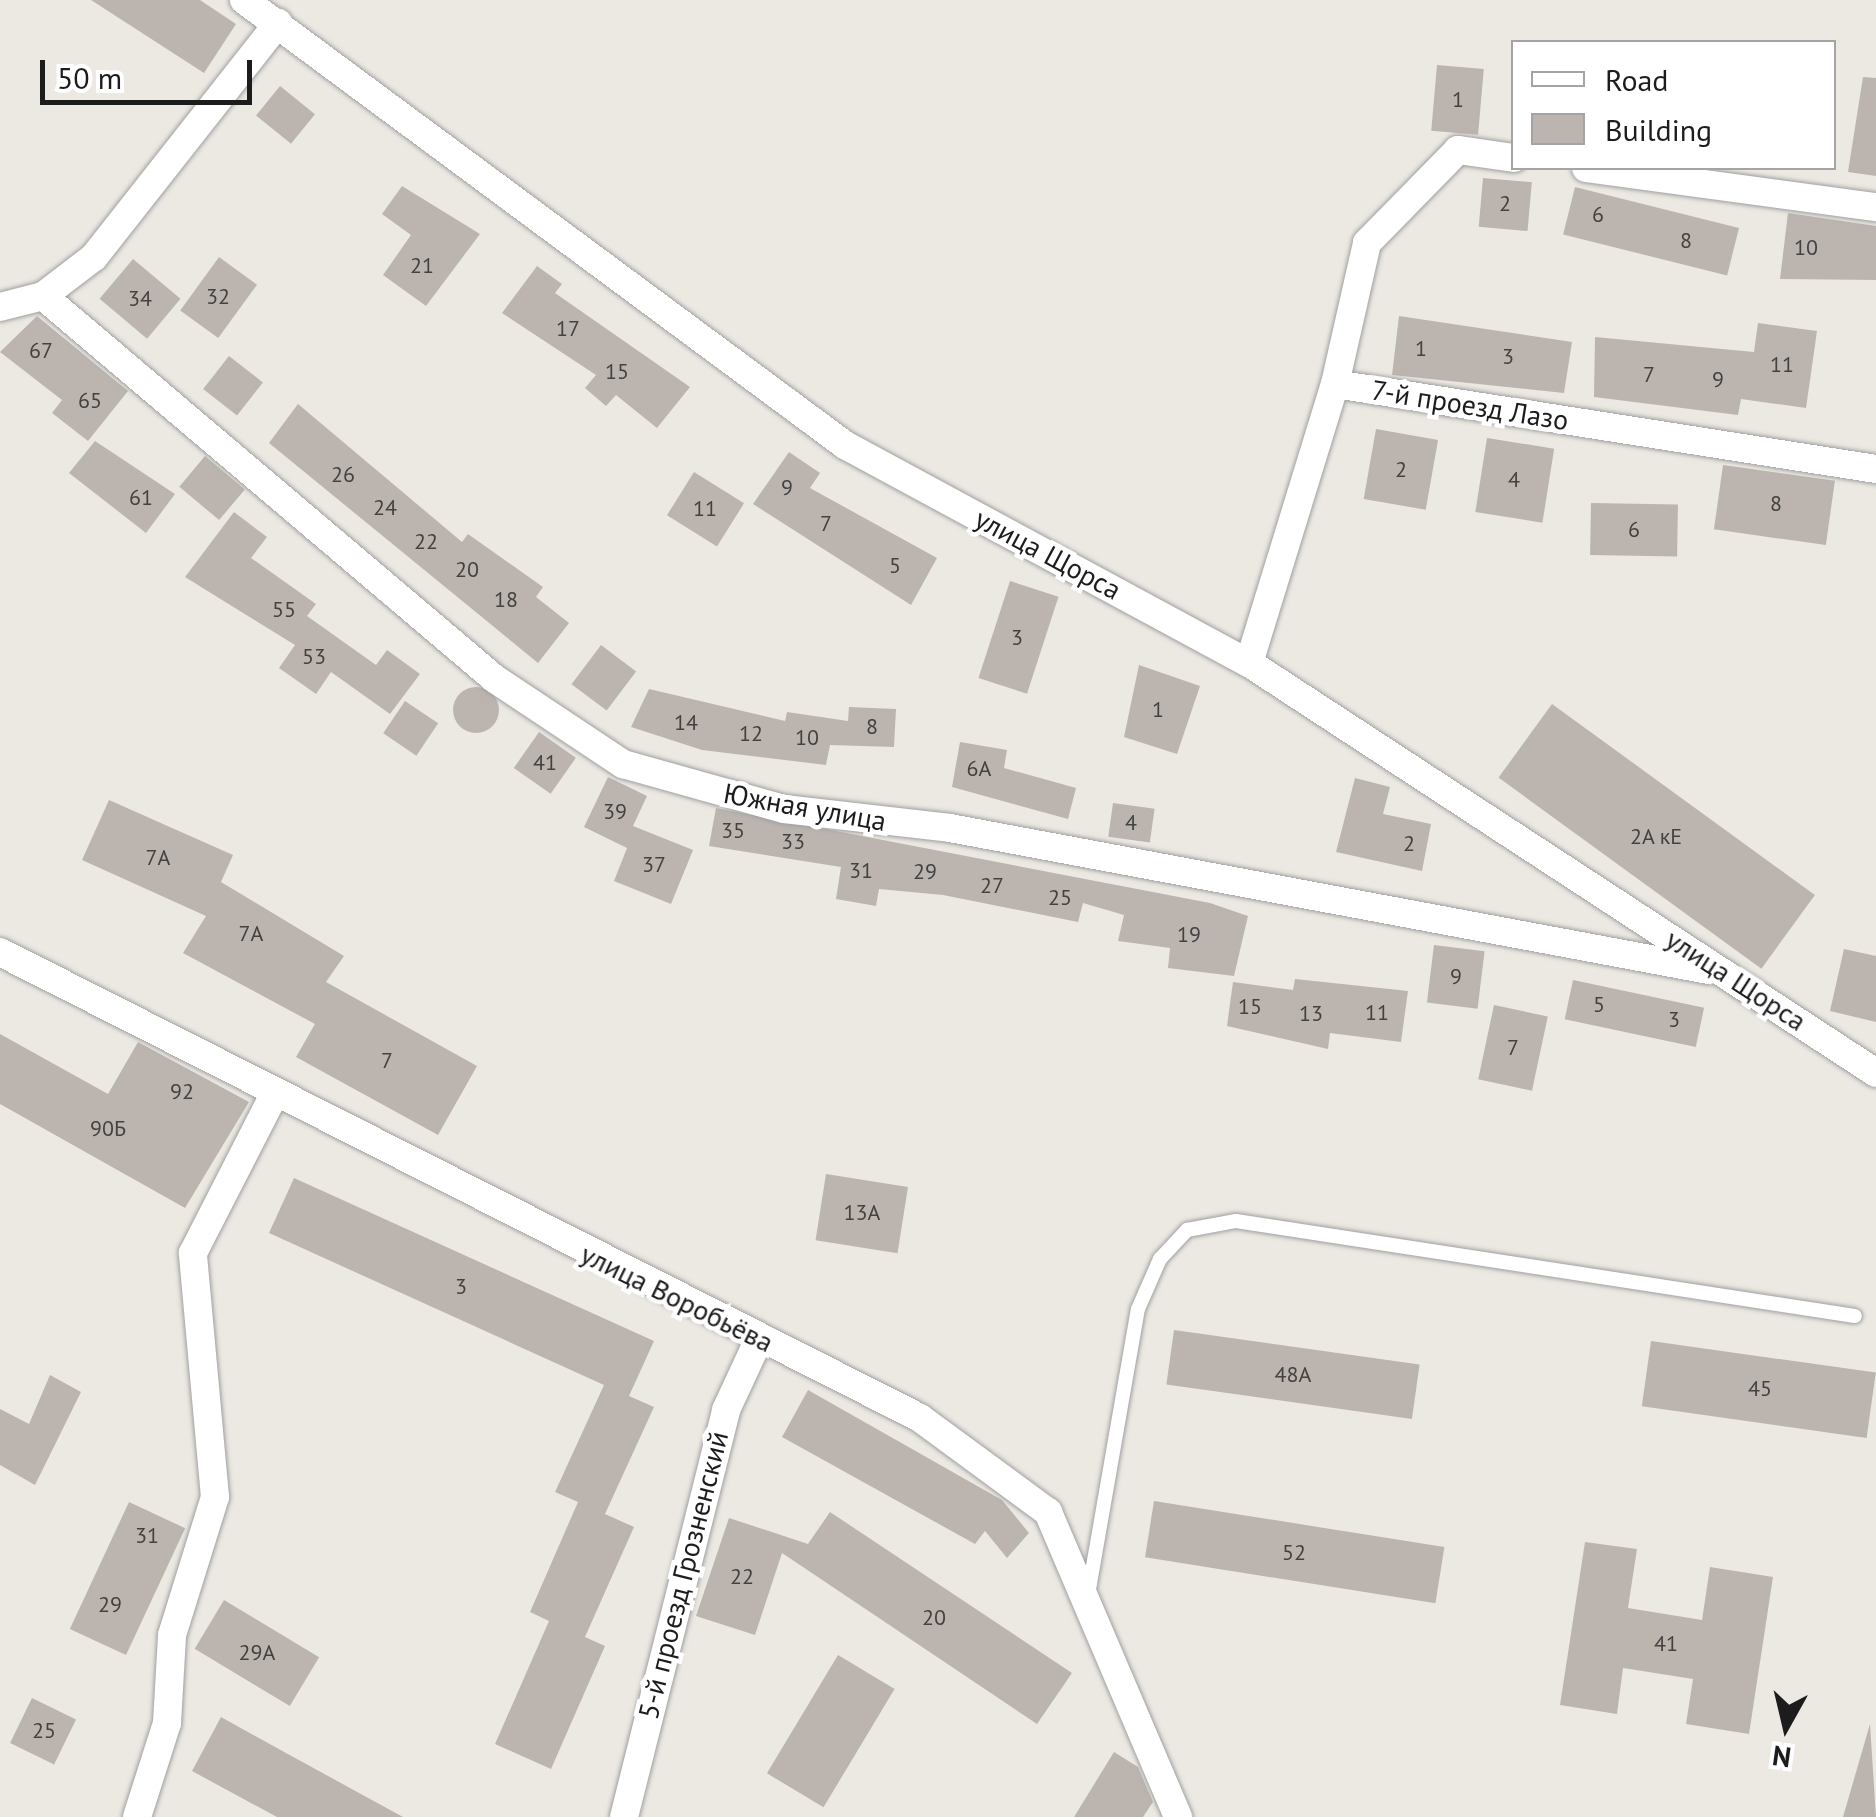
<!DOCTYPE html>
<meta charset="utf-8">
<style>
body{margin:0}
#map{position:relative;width:1876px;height:1817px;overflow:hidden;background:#ece9e2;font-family:"PT Sans",sans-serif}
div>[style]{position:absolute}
.building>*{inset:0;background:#bcb5af;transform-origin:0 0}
.round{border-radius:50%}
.roads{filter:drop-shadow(0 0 2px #a0a0a0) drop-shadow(0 0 2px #a0a0a0)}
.service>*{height:14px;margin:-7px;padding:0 7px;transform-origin:7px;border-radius:7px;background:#fff}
.minor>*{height:28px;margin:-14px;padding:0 14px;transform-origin:14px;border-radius:14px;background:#fff}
span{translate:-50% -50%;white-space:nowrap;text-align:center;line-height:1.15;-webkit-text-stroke:9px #fff;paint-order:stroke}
.number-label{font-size:22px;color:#444241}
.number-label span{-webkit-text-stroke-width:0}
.street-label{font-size:28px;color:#1c1c1c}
.legend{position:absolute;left:1511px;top:40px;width:325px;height:130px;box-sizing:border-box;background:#fff;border:2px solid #a4a4a4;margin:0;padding:12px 18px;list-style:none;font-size:30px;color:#1c1c1c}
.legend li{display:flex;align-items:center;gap:20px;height:50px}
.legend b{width:50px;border:2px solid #a4a4a4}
.north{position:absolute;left:1736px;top:1677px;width:100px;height:100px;-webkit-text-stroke:8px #fff;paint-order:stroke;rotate:188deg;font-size:28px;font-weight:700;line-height:40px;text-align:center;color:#1c1c1c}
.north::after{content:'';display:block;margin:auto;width:35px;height:45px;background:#1c1c1c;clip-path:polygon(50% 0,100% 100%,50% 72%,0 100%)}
.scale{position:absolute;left:40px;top:60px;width:212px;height:45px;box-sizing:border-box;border:5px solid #1c1c1c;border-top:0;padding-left:12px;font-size:30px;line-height:35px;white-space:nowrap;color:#1c1c1c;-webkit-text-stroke:8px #fff;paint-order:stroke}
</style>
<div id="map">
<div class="building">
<div style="clip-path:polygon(91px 0,200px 0,236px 24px,204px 73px)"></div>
<div style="left:1437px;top:65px;width:47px;height:66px;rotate:5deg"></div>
<div style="clip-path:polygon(1863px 77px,1876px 78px,1876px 176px,1848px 172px)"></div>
<div style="left:280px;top:86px;width:45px;height:38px;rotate:39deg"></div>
<div style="left:1483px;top:178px;width:49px;height:49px;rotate:5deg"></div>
<div style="clip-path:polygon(402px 186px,480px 234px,426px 306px,383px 275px,411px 235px,382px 214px)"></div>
<div style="left:1575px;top:187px;width:169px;height:49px;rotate:14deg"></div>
<div style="clip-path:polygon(1788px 213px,1876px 226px,1876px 280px,1780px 279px)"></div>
<div style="left:219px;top:257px;width:47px;height:66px;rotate:36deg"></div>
<div style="left:133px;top:259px;width:62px;height:52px;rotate:40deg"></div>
<div style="clip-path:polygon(537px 266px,562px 284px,555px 293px,690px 387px,657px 428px,616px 395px,606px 406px,585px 388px,596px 375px,502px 313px)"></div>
<div style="clip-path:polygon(37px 316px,128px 391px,88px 441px,52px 413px,62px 400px,0 352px)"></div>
<div style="clip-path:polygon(1399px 316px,1572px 342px,1564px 393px,1392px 375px)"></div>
<div style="clip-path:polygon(1758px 323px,1817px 331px,1806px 408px,1741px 399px,1738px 415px,1594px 397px,1595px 337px,1754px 352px)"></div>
<div style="left:229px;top:356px;width:43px;height:42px;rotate:38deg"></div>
<div style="clip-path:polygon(298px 404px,462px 542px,468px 534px,543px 587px,536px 597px,569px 623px,538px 663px,269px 443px)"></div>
<div style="left:1376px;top:429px;width:63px;height:71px;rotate:10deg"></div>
<div style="left:1487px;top:438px;width:68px;height:75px;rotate:9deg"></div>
<div style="clip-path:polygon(95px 441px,175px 494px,146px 533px,69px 473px)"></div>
<div style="clip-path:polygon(789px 452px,820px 473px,810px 488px,937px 558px,911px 605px,753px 504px)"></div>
<div style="left:205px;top:456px;width:52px;height:40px;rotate:40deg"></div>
<div style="left:1723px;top:465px;width:113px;height:65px;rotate:8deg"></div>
<div style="left:694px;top:472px;width:59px;height:51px;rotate:32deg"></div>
<div style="left:1591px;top:503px;width:87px;height:52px;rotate:1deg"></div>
<div style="clip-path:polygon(234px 512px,267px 537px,251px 558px,316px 604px,307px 616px,376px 665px,387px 650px,420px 674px,390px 714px,331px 672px,316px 694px,279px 668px,295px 645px,185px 577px)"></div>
<div style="left:1010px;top:581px;width:51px;height:102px;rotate:18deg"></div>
<div style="left:601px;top:645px;width:44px;height:49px;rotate:37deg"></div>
<div style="clip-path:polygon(1139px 665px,1200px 686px,1177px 754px,1124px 737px)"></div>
<div class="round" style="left:453px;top:687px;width:46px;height:46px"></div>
<div style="clip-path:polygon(649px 689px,785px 721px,787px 712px,848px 721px,849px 707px,896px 709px,894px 747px,830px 745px,826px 765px,702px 750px,631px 727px)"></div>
<div style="left:405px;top:701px;width:40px;height:39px;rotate:34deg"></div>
<div style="left:1552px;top:704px;width:325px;height:91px;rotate:36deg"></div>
<div style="left:539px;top:732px;width:45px;height:44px;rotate:35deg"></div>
<div style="clip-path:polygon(960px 742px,1007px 750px,1004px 768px,1076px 788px,1068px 819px,952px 787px)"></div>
<div style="clip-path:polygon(608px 777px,647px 796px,633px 826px,693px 850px,671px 904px,614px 881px,627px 848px,584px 827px)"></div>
<div style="clip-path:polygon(1355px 778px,1390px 787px,1383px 814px,1431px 824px,1422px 871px,1336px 852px)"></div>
<div style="clip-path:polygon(109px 800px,233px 855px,221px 882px,344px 956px,326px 982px,477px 1066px,438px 1135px,296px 1057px,315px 1024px,183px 953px,206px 916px,82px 860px)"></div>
<div style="left:1113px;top:803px;width:42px;height:34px;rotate:8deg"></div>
<div style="clip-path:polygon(716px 808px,1210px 903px,1248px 916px,1234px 976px,1168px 968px,1170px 948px,1118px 941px,1124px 915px,1083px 903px,1078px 922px,943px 895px,879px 889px,876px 906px,836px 899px,841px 867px,709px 846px)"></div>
<div style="left:1434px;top:945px;width:51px;height:58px;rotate:7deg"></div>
<div style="clip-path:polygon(1844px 949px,1876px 956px,1876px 1022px,1830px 1011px)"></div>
<div style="clip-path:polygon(1295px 979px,1408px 991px,1401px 1042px,1330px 1033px,1328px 1049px,1227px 1026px,1233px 982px,1293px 990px)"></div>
<div style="left:1573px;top:980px;width:134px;height:40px;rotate:12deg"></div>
<div style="left:1494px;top:1005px;width:55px;height:76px;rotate:12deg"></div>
<div style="clip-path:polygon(0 1034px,108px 1094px,138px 1042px,249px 1102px,185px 1208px,0 1104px)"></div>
<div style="left:826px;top:1174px;width:83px;height:67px;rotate:9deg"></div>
<div style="clip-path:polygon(294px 1178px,654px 1341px,629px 1396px,654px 1407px,605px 1514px,634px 1527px,585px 1637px,605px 1646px,551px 1769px,495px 1744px,549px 1621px,530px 1612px,578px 1502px,555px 1492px,604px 1385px,269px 1233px)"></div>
<div style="left:1174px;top:1330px;width:248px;height:55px;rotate:8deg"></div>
<div style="left:1651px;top:1341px;width:227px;height:66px;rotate:8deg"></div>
<div style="clip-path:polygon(50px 1375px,81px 1392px,35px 1485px,0 1465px,0 1409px,29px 1424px)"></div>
<div style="clip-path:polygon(808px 1390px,1002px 1500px,1029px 1533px,1007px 1558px,985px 1531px,975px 1544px,782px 1437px)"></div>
<div style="left:1154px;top:1501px;width:294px;height:57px;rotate:9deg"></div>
<div style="left:129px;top:1502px;width:62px;height:140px;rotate:25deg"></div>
<div style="clip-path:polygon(830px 1512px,1072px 1673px,1037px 1724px,782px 1553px,755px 1635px,696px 1616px,729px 1518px,808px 1544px)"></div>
<div style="clip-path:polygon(1585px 1542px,1637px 1549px,1628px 1608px,1702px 1620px,1710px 1567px,1773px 1577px,1749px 1734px,1686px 1724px,1693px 1679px,1623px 1668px,1617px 1714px,1560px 1705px)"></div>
<div style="left:224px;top:1600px;width:111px;height:57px;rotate:31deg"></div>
<div style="left:838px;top:1655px;width:66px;height:138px;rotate:31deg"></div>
<div style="left:32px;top:1698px;width:49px;height:50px;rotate:26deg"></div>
<div style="clip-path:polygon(221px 1717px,286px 1753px,403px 1817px,277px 1817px,192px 1771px)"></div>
<div style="clip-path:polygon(1870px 1724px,1876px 1817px,1843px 1817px)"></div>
<div style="clip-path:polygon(1114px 1752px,1138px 1767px,1153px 1802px,1143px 1817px,1074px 1817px)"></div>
</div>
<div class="roads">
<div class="service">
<div style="left:1088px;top:1595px;width:290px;rotate:-80.1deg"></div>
<div style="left:1138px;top:1309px;width:55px;rotate:-66.3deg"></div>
<div style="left:1160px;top:1259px;width:40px;rotate:-47deg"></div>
<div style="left:1187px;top:1230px;width:50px;rotate:-10.4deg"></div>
<div style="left:1236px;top:1221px;width:626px;rotate:8.73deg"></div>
</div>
<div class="minor">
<div style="left:244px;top:0;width:748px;rotate:36.52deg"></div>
<div style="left:845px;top:445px;width:459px;rotate:28.4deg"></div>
<div style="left:1249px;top:663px;width:749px;rotate:33.18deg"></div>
<div style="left:1514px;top:158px;width:57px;rotate:-171.9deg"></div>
<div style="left:1458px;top:150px;width:130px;rotate:134.4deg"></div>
<div style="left:1367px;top:243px;width:145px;rotate:102.8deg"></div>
<div style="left:1335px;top:384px;width:548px;rotate:8.93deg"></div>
<div style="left:1586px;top:168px;width:293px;rotate:7.7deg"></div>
<div style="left:43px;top:296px;width:592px;rotate:40.28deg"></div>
<div style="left:495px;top:679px;width:154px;rotate:33.6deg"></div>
<div style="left:623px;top:764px;width:167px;rotate:15.6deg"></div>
<div style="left:784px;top:809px;width:167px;rotate:6.5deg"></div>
<div style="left:950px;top:828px;width:772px;rotate:10.6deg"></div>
<div style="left:0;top:307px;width:44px;rotate:-14.3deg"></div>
<div style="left:43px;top:296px;width:64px;rotate:-37.4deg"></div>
<div style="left:94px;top:257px;width:298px;rotate:-51.8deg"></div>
<div style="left:1249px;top:663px;width:292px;rotate:-72.9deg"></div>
<div style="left:0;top:952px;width:1031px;rotate:26.86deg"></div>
<div style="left:920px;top:1418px;width:159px;rotate:36.3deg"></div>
<div style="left:1048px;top:1512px;width:332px;rotate:66.9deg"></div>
<div style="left:137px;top:1817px;width:99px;rotate:-72.3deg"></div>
<div style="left:167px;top:1723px;width:88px;rotate:-86.7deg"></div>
<div style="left:172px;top:1635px;width:145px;rotate:-72.7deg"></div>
<div style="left:215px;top:1497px;width:245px;rotate:-95.2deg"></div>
<div style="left:193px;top:1253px;width:175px;rotate:-62.9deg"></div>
<div style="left:624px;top:1817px;width:420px;rotate:-75.9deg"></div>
<div style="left:726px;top:1410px;width:78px;rotate:-65.1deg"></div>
</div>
</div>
<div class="number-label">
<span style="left:1458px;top:100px">1</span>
<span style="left:1505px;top:204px">2</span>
<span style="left:1598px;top:215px">6</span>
<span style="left:1686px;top:241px">8</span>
<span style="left:1806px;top:248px">10</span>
<span style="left:422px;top:266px">21</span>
<span style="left:218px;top:297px">32</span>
<span style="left:140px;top:299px">34</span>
<span style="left:568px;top:329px">17</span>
<span style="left:1421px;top:349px">1</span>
<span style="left:41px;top:351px">67</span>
<span style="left:1508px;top:357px">3</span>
<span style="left:1782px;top:365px">11</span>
<span style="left:617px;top:372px">15</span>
<span style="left:1649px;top:375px">7</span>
<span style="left:1718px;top:380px">9</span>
<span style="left:90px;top:401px">65</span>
<span style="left:1401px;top:470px">2</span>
<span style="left:343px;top:475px">26</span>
<span style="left:1514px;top:480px">4</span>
<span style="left:787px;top:488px">9</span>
<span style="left:141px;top:498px">61</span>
<span style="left:1776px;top:504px">8</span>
<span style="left:385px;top:508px">24</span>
<span style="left:705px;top:509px">11</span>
<span style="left:826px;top:524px">7</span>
<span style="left:1634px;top:530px">6</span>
<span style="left:426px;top:542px">22</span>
<span style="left:895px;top:566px">5</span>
<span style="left:467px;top:570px">20</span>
<span style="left:506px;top:600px">18</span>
<span style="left:284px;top:610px">55</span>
<span style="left:1017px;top:638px">3</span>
<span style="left:314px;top:657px">53</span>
<span style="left:1158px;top:710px">1</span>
<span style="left:686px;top:723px">14</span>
<span style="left:872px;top:727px">8</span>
<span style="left:751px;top:734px">12</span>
<span style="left:807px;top:738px">10</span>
<span style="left:545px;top:763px">41</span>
<span style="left:979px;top:769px">6А</span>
<span style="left:615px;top:812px">39</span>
<span style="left:1131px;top:823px">4</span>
<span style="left:733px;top:831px">35</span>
<span style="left:1656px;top:837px">2А кЕ</span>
<span style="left:793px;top:842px">33</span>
<span style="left:1409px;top:844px">2</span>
<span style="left:158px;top:858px">7А</span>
<span style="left:654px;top:865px">37</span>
<span style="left:861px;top:871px">31</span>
<span style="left:925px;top:872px">29</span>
<span style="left:992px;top:886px">27</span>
<span style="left:1060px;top:898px">25</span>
<span style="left:251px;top:934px">7А</span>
<span style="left:1189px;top:935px">19</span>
<span style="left:1456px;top:977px">9</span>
<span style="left:1599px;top:1005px">5</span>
<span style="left:1250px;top:1007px">15</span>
<span style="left:1377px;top:1013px">11</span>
<span style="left:1311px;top:1014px">13</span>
<span style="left:1674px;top:1020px">3</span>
<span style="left:1513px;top:1048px">7</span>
<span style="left:387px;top:1061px">7</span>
<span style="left:182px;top:1092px">92</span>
<span style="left:108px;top:1129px">90Б</span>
<span style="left:862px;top:1213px">13А</span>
<span style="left:461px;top:1287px">3</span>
<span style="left:1293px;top:1375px">48А</span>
<span style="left:1760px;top:1389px">45</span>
<span style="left:147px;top:1536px">31</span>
<span style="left:1294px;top:1553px">52</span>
<span style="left:742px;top:1577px">22</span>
<span style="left:110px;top:1605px">29</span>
<span style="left:934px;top:1618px">20</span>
<span style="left:1666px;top:1644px">41</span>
<span style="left:257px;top:1653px">29А</span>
<span style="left:44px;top:1731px">25</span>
</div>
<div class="street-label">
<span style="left:1470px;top:405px;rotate:9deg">7-й проезд Лазо</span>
<span style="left:1048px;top:554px;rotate:28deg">улица Щорса</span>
<span style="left:805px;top:807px;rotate:10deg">Южная улица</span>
<span style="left:1736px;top:980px;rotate:33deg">улица Щорса</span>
<span style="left:677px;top:1298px;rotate:26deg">улица Воробьёва</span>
<span style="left:683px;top:1575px;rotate:-76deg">5-й проезд Грозненский</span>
</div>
<ul class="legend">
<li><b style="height:12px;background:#fff"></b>Road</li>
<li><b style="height:28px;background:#bcb5af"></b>Building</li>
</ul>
<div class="north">N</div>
<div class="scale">50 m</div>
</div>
